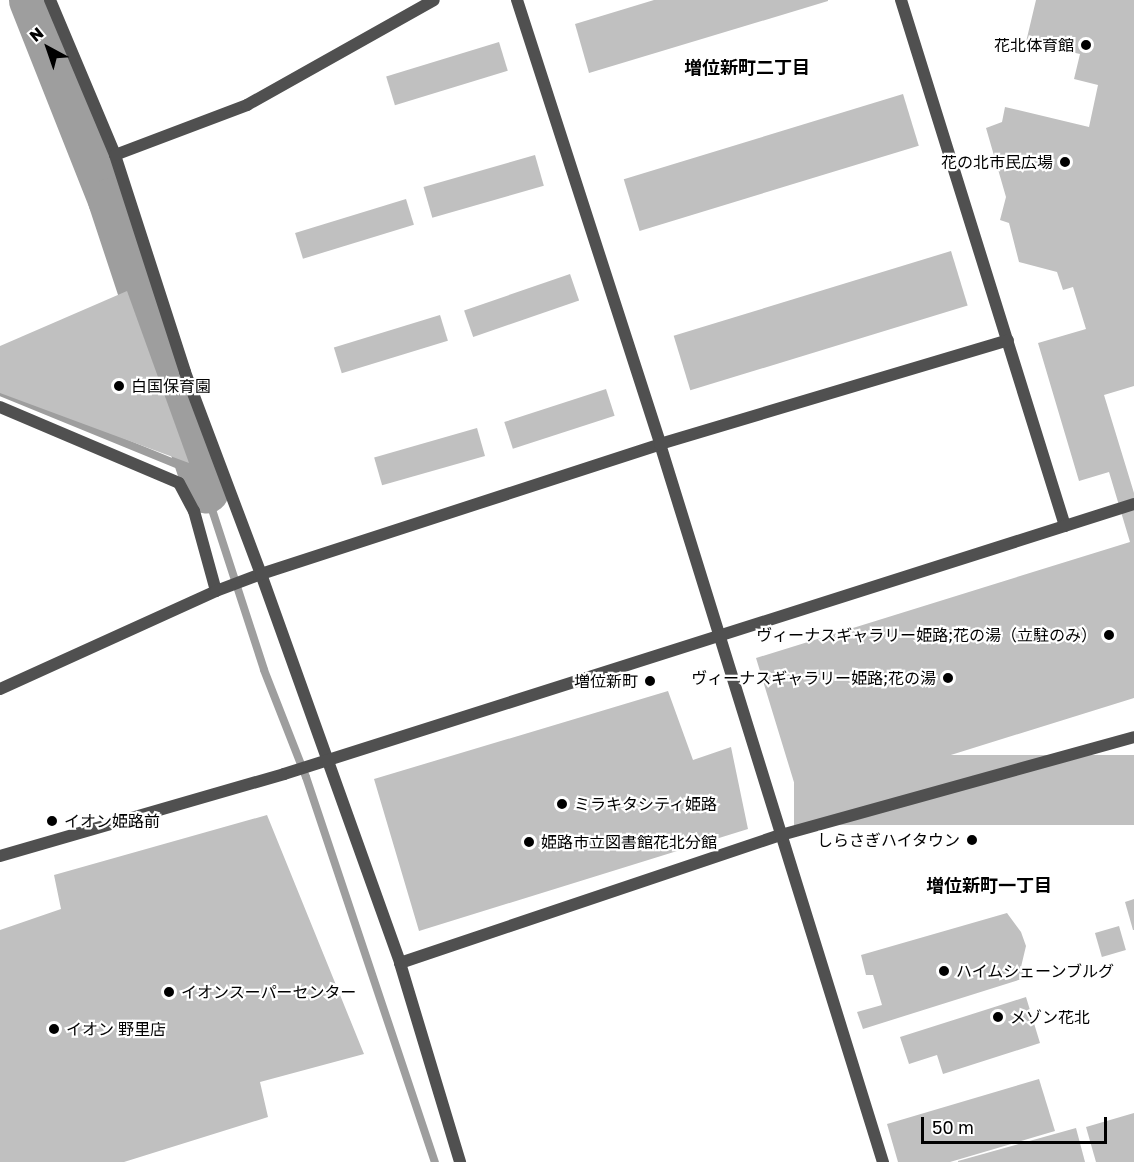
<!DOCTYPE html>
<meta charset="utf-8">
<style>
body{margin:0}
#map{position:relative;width:1134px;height:1162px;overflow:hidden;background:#fff;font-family:"Golos Text","Noto Sans JP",sans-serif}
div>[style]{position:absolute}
.stream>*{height:8px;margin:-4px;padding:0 4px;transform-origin:4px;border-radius:4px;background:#9e9e9e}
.river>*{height:45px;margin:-22.5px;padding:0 22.5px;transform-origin:22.5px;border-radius:22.5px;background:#9e9e9e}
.building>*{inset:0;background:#c0c0c0;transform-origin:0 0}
.minor>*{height:12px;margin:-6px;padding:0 6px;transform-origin:6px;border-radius:6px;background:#505050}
.tertiary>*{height:12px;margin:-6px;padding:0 6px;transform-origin:6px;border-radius:6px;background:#505050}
.dots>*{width:16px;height:16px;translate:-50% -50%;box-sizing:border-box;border:3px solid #fff;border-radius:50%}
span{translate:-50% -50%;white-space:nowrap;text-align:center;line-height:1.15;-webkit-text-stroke:4.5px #fff;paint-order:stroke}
.poi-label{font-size:16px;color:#000}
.right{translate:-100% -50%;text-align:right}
.left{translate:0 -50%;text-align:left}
.neighbourhood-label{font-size:18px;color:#000;font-weight:700}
.north{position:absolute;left:18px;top:18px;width:60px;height:60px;-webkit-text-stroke:4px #fff;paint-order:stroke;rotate:320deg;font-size:16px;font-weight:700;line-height:24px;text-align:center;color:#000}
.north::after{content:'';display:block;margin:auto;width:21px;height:27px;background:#000;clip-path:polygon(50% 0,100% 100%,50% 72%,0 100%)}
.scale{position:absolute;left:921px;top:1117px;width:186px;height:27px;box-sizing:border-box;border:3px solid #000;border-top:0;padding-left:8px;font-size:18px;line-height:21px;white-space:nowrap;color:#000;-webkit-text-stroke:4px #fff;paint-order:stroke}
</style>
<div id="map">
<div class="stream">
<div style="left:0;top:392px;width:201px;rotate:22.2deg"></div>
<div style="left:186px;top:468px;width:30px;rotate:49deg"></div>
<div style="left:206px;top:491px;width:188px;rotate:72deg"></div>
<div style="left:264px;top:670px;width:115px;rotate:68.6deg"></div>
<div style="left:306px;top:777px;width:406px;rotate:71.5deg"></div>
</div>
<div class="river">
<div style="left:31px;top:0;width:215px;rotate:68.4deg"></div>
<div style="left:110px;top:200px;width:306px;rotate:71.7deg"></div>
</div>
<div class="building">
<div style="clip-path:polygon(654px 0,828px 0,828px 1px,589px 73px,575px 24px)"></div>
<div style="clip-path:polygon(1036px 0,1134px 0,1134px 386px,1104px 395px,1134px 493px,1134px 698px,800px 802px,756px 658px,1130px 542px,1109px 472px,1079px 481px,1038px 343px,1086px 329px,1073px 287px,1063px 290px,1057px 272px,1019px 262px,1009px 223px,1000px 220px,1006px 197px,986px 128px,1002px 122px,1005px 107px,1089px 127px,1098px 85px,1074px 79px,1080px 54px,1026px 42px)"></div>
<div style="left:499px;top:42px;width:30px;height:118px;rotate:73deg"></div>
<div style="left:903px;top:94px;width:54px;height:292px;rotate:73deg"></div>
<div style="left:535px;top:155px;width:32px;height:116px;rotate:74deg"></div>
<div style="left:406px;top:199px;width:27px;height:116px;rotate:73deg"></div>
<div style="left:951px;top:251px;width:57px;height:290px;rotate:73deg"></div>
<div style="left:570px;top:274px;width:28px;height:112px;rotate:71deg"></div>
<div style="clip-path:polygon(127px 291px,189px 463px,0 393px,0 346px)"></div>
<div style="left:440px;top:315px;width:27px;height:111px;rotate:73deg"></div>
<div style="left:606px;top:389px;width:28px;height:107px;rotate:72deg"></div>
<div style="left:477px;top:428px;width:29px;height:107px;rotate:74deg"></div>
<div style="clip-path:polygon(668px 691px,693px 760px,731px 747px,748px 829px,419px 931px,374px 779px)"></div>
<div style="left:1134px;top:755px;width:70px;height:340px;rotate:90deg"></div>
<div style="clip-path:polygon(267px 815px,364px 1054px,260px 1082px,268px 1117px,124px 1162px,0 1162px,0 930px,61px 909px,54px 875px)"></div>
<div style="clip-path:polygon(1134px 899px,1134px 930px,1133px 930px,1125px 902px)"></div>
<div style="clip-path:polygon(1007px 913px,1021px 932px,1026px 946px,1021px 967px,1025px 978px,863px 1029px,857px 1012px,882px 1005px,873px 975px,866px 975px,861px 955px)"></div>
<div style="left:1119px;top:926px;width:25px;height:25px;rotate:74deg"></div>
<div style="clip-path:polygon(1026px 997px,1040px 1043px,943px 1074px,937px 1055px,909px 1064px,900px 1037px)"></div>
<div style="clip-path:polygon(1039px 1079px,1055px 1131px,950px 1162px,898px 1162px,887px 1124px)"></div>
<div style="clip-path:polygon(1134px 1113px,1134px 1162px,1096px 1162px,1086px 1127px)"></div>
<div style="clip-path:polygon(1076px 1128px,1085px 1162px,958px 1162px,958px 1161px)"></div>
</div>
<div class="minor">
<div style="left:50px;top:0;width:168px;rotate:67.2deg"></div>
<div style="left:115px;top:155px;width:228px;rotate:72.1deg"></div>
<div style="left:185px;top:372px;width:216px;rotate:69.4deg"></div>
<div style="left:261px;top:574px;width:413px;rotate:70.3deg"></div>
<div style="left:400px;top:963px;width:208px;rotate:73.2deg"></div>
<div style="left:517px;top:0;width:466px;rotate:72.1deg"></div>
<div style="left:660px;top:444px;width:752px;rotate:72.75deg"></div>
<div style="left:901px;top:0;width:551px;rotate:72.68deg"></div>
<div style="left:115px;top:155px;width:141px;rotate:-20.7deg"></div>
<div style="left:247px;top:105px;width:214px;rotate:-29.3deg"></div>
<div style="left:0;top:407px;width:194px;rotate:23deg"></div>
<div style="left:179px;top:483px;width:32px;rotate:62deg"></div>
<div style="left:194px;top:511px;width:83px;rotate:74.6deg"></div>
<div style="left:0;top:689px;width:237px;rotate:-24.4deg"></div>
<div style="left:216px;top:591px;width:48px;rotate:-20.7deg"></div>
<div style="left:261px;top:574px;width:420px;rotate:-18deg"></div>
<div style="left:660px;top:444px;width:363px;rotate:-16.6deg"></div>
<div style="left:400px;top:963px;width:402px;rotate:-18.6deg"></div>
<div style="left:781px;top:835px;width:366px;rotate:-15.5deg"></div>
</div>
<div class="tertiary">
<div style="left:0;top:856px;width:296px;rotate:-16.1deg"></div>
<div style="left:284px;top:774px;width:892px;rotate:-17.62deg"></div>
</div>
<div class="dots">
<div style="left:1086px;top:45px;background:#000"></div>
<div style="left:1065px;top:162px;background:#000"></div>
<div style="left:119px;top:386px;background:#000"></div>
<div style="left:1109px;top:635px;background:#000"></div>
<div style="left:948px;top:678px;background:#000"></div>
<div style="left:650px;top:681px;background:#000"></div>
<div style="left:562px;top:804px;background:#000"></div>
<div style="left:52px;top:821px;background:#000"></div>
<div style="left:972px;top:840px;background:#000"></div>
<div style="left:529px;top:842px;background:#000"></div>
<div style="left:944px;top:971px;background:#000"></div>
<div style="left:169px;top:992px;background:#000"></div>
<div style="left:998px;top:1017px;background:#000"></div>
<div style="left:54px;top:1029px;background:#000"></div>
</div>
<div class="poi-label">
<span class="right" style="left:1074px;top:45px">花北体育館</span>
<span class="right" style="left:1053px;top:162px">花の北市民広場</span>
<span class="left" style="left:131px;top:386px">白国保育園</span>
<span class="right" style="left:1097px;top:635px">ヴィーナスギャラリー姫路;花の湯（立駐のみ）</span>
<span class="right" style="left:936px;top:678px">ヴィーナスギャラリー姫路;花の湯</span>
<span class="right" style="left:638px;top:681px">増位新町</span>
<span class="left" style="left:574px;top:804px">ミラキタシティ姫路</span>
<span class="left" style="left:64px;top:821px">イオン姫路前</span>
<span class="right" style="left:960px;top:840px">しらさぎハイタウン</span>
<span class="left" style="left:541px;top:842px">姫路市立図書館花北分館</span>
<span class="left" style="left:956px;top:971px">ハイムシェーンブルグ</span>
<span class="left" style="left:181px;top:992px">イオンスーパーセンター</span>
<span class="left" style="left:1010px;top:1017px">メゾン花北</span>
<span class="left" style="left:66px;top:1029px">イオン 野里店</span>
</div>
<div class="neighbourhood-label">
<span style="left:747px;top:67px">増位新町二丁目</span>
<span style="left:989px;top:885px">増位新町一丁目</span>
</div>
<div class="north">N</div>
<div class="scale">50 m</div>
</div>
